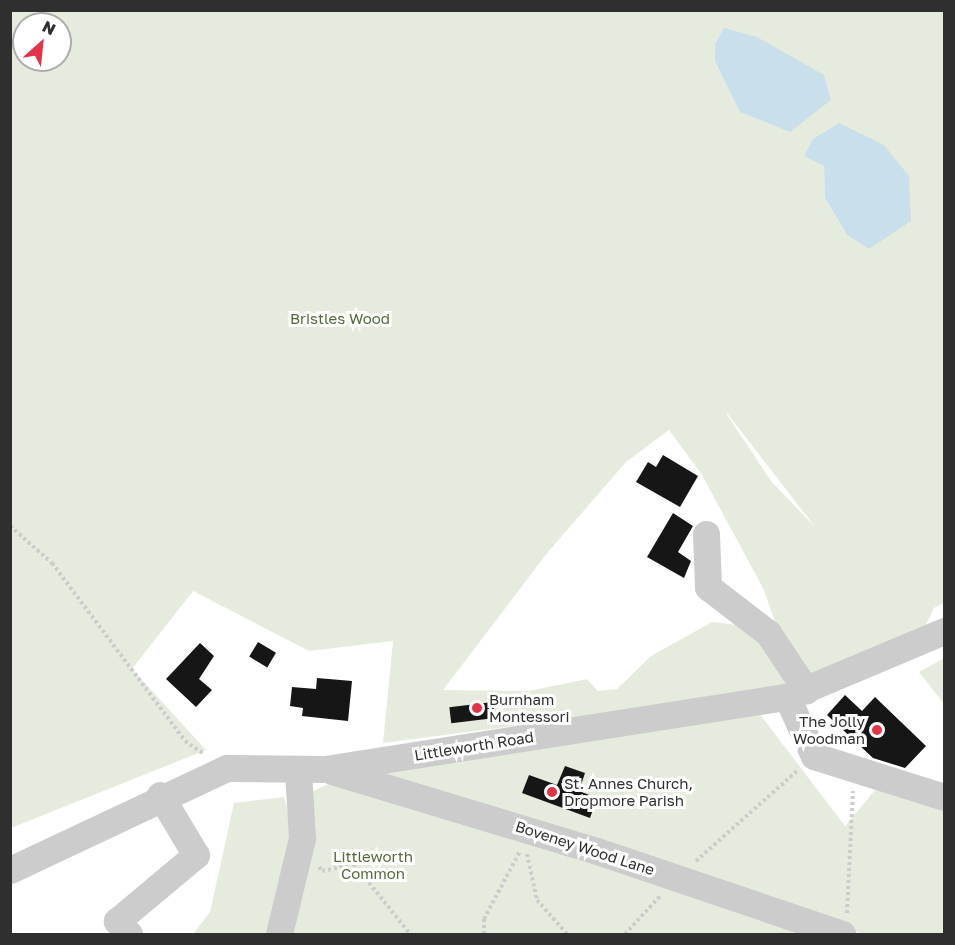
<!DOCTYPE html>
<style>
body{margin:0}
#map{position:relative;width:955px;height:945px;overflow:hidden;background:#fff;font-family:"Golos Text",sans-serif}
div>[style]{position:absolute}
.green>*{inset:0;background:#e6ecdd}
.water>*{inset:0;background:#c9e0ec}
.building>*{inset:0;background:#161616;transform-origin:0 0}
.path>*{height:4px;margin-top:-2px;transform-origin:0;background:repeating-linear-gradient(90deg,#ccc 0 3px,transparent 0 6px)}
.minor>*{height:27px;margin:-13.5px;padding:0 13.5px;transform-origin:13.5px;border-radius:13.5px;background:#ccc}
.dots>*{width:16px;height:16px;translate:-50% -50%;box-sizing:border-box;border:3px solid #fff;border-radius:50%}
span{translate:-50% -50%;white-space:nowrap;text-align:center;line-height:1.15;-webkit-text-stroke:6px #fff;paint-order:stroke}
.park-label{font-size:15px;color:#546a3c}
.poi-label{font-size:15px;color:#2f2f2f}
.left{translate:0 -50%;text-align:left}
.right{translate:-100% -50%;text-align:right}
.street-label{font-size:15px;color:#2f2f2f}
.frame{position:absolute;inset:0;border:12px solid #2f2f2f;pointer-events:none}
.north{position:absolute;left:12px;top:12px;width:60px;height:60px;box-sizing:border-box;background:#fff;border:2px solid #acacac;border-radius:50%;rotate:27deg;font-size:16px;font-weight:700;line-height:24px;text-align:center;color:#2f2f2f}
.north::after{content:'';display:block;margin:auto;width:21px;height:27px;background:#e43347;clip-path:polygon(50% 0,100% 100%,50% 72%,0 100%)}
</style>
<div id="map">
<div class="green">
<div style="clip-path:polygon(evenodd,11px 11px,944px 11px,944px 603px,934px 608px,923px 631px,822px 686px,383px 743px,393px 641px,309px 651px,193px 591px,132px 669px,206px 750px,11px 828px,11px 11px,24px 24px,60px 24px,60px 60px,24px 60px,24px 24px,11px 11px,824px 166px,847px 235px,825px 198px,824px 166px,11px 11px,726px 413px,727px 413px,815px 527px,771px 481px,726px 413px,11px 11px,669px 430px,702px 475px,763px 588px,778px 630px,712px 622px,651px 656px,617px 689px,598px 691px,587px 679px,529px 691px,443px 690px,548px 552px,626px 462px,669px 430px)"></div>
<div style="clip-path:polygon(944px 658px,944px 704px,919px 672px)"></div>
<div style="clip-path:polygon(759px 713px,845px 826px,876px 789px,944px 811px,944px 934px,863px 934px,357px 769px)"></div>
<div style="clip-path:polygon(338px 780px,816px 934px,287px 934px,313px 791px)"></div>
<div style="clip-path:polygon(284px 797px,293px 830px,270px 934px,193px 934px,210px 912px,234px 803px)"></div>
</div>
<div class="water">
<div style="clip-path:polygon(724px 28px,757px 37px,824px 75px,831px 100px,790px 132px,740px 112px,715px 61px,715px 44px)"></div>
<div style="clip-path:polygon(839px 123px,884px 145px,909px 176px,911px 221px,869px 249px,847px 235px,825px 198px,824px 166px,804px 156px,813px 139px)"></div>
</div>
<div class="building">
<div style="clip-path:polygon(663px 455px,698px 476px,680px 507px,636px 482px,648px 462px,656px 467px)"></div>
<div style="clip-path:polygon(673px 513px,693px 526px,678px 552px,691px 561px,684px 578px,647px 557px)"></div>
<div style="left:258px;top:642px;width:21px;height:17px;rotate:31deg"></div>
<div style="clip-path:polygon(200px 643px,214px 656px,199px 679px,212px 690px,196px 707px,166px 679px)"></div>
<div style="clip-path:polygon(317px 678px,352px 681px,348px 721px,302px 716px,303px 708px,290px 706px,292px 687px,316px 689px)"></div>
<div style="clip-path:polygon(845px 695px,862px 711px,875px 697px,926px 746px,905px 768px,873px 758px,827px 715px)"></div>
<div style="left:493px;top:702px;width:16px;height:44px;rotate:83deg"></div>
<div style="clip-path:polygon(565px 766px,585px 773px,579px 791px,597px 798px,590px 818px,522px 793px,529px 775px,557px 785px)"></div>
</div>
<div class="path">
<div style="left:10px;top:526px;width:56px;rotate:41.4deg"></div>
<div style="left:52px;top:563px;width:222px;rotate:53.2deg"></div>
<div style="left:185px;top:741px;width:22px;rotate:34deg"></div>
<div style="left:527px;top:854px;width:47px;rotate:77.7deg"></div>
<div style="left:537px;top:900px;width:45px;rotate:48.6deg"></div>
<div style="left:696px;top:861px;width:137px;rotate:-41.7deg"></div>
<div style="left:319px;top:867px;width:5px;rotate:53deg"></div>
<div style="left:322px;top:871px;width:33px;rotate:-12deg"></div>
<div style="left:354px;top:864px;width:90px;rotate:51.3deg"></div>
<div style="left:847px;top:913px;width:122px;rotate:-87.2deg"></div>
<div style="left:484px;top:934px;width:15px;rotate:-90deg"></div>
<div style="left:484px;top:919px;width:77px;rotate:-62.1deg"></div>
<div style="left:625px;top:934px;width:53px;rotate:-47.3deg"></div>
</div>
<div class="minor">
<div style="left:706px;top:534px;width:53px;rotate:87.8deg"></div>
<div style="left:708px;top:587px;width:76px;rotate:37.5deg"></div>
<div style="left:768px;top:633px;width:69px;rotate:56.3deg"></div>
<div style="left:787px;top:697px;width:65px;rotate:65.4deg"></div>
<div style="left:814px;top:756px;width:136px;rotate:17.5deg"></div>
<div style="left:332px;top:771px;width:277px;rotate:16.8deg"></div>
<div style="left:597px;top:851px;width:259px;rotate:18.7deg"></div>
<div style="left:10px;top:870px;width:240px;rotate:-25.2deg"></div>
<div style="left:227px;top:768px;width:98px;rotate:0.6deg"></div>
<div style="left:325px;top:769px;width:468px;rotate:-8.9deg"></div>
<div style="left:787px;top:697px;width:170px;rotate:-22.8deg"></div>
<div style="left:129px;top:934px;width:18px;rotate:-133deg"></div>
<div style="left:117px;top:921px;width:103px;rotate:-39.9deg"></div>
<div style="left:196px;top:855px;width:70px;rotate:-121deg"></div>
<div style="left:279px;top:934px;width:99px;rotate:-76.5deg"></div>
<div style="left:302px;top:838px;width:67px;rotate:-93.4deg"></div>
</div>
<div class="dots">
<div style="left:477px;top:708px;background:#e43347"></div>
<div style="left:877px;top:730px;background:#e43347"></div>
<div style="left:552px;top:792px;background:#e43347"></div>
</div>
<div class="park-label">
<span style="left:340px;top:319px">Bristles Wood</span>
<span style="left:373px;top:865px">Littleworth<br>Common</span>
</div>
<div class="poi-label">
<span class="left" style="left:489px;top:708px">Burnham<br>Montessori</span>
<span class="right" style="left:865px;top:730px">The Jolly<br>Woodman</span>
<span class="left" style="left:564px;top:792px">St. Annes Church,<br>Dropmore Parish</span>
</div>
<div class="street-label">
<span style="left:474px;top:746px;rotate:-9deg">Littleworth Road</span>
<span style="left:585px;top:848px;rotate:18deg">Boveney Wood Lane</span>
</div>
<div class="frame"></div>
<div class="north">N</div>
</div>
